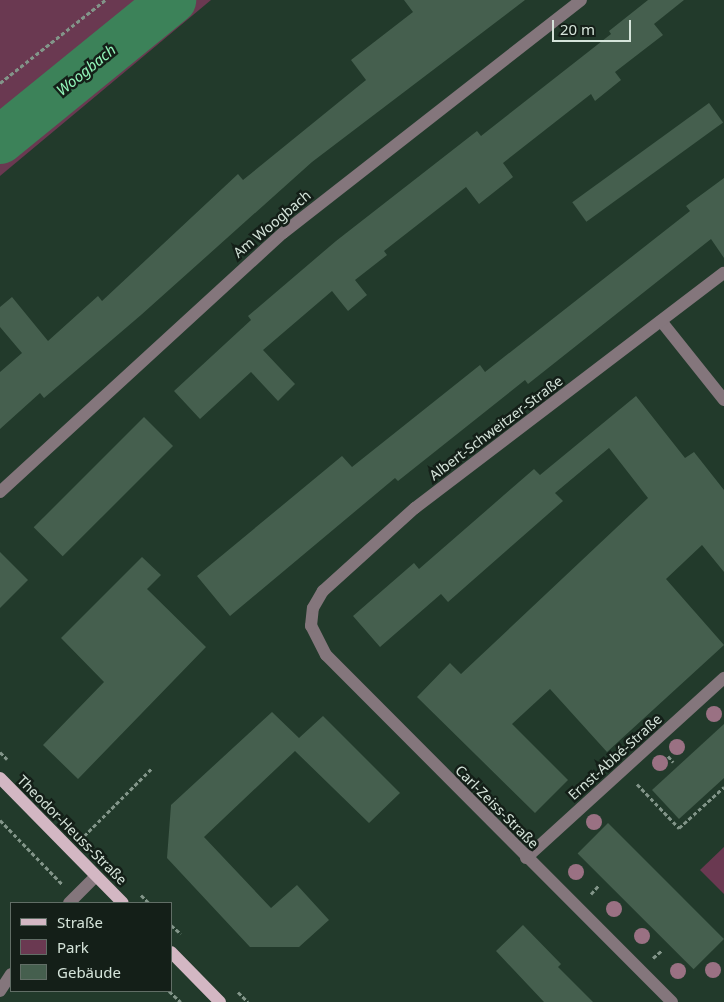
<!DOCTYPE html>
<meta charset="utf-8">
<style>
body{margin:0}
#map{position:relative;width:724px;height:1002px;overflow:hidden;background:#223a2b;font-family:"Noto Sans",sans-serif}
div>[style]{position:absolute}
.green>*{inset:0;background:#6a3951}
.river>*{height:48px;margin:-24px;padding:0 24px;transform-origin:24px;border-radius:24px;background:#3c8259}
.building>*{inset:0;background:#455f4e;transform-origin:0 0}
.path>*{height:3px;margin-top:-1.5px;transform-origin:0;background:repeating-linear-gradient(90deg,#829589 0 4px,transparent 0 6.5px)}
.minor>*{height:12px;margin:-6px;padding:0 6px;transform-origin:6px;border-radius:6px;background:#84767c}
.major>*{height:12px;margin:-6px;padding:0 6px;transform-origin:6px;border-radius:6px;background:#d3b7c3}
.trees>*{width:16px;height:16px;margin:-8px;border-radius:50%;background:#9a7183}
span{translate:-50% -50%;white-space:nowrap;text-align:center;line-height:1.15;-webkit-text-stroke:5px #141f18;paint-order:stroke}
.street-label{font-size:14px;color:#d5e4da}
.water-label{font-size:15px;color:#93f6ba;font-style:italic}
.legend{position:absolute;left:10px;top:902px;width:162px;height:90px;box-sizing:border-box;background:#141f18;border:1px solid #616e66;margin:0;padding:6px 9px;list-style:none;font-size:15px;color:#d5e4da}
.legend li{display:flex;align-items:center;gap:10px;height:25px}
.legend b{width:25px;border:1px solid #616e66}
.scale{position:absolute;left:552px;top:20px;width:79px;height:22px;box-sizing:border-box;border:2px solid #d5e4da;border-top:0;padding-left:6px;font-size:15px;line-height:18px;white-space:nowrap;color:#d5e4da;-webkit-text-stroke:4px #141f18;paint-order:stroke}
</style>
<div id="map">
<div class="green">
<div style="clip-path:polygon(0 0,211px 0,0 176px)"></div>
<div style="clip-path:polygon(724px 847px,724px 894px,700px 870px)"></div>
</div>
<div class="river">
<div style="left:0;top:140px;width:222px;rotate:-39.1deg"></div>
</div>
<div class="building">
<div style="clip-path:polygon(404px 0,525px 0,312px 162px,141px 315px,44px 398px,40px 393px,0 429px,0 372px,22px 353px,0 327px,0 307px,12px 297px,48px 341px,98px 296px,102px 301px,238px 174px,243px 180px,366px 80px,351px 60px,413px 12px)"></div>
<div style="clip-path:polygon(648px 0,684px 0,654px 24px,663px 35px,615px 72px,621px 80px,595px 101px,591px 94px,503px 163px,513px 177px,479px 204px,466px 187px,384px 251px,387px 255px,355px 280px,367px 295px,348px 311px,332px 291px,263px 350px,295px 384px,278px 401px,251px 372px,200px 419px,174px 391px,251px 320px,248px 316px,336px 241px,477px 131px,481px 136px,611px 34px,609px 31px)"></div>
<div style="left:709px;top:103px;width:24px;height:169px;rotate:54deg"></div>
<div style="clip-path:polygon(724px 178px,724px 258px,711px 239px,528px 384px,525px 380px,398px 481px,395px 478px,230px 616px,197px 576px,342px 456px,352px 467px,480px 365px,485px 372px,690px 211px,686px 206px)"></div>
<div style="clip-path:polygon(636px 396px,685px 458px,694px 452px,724px 490px,724px 572px,702px 545px,666px 579px,724px 645px,607px 752px,550px 689px,512px 724px,568px 780px,535px 813px,417px 697px,450px 663px,461px 674px,648px 498px,609px 448px,555px 493px,563px 501px,448px 602px,441px 594px,380px 647px,353px 616px,414px 563px,419px 569px,534px 469px,540px 475px)"></div>
<div style="left:144px;top:417px;width:41px;height:156px;rotate:45deg"></div>
<div style="clip-path:polygon(0 552px,28px 580px,0 608px)"></div>
<div style="clip-path:polygon(142px 557px,161px 575px,147px 589px,206px 647px,78px 779px,43px 745px,104px 682px,61px 638px)"></div>
<div style="clip-path:polygon(272px 712px,299px 738px,323px 716px,400px 793px,369px 823px,295px 751px,204px 837px,271px 908px,297px 885px,329px 920px,299px 947px,250px 947px,167px 858px,171px 805px)"></div>
<div style="clip-path:polygon(724px 724px,724px 778px,679px 819px,652px 790px)"></div>
<div style="left:608px;top:823px;width:164px;height:43px;rotate:45deg"></div>
<div style="clip-path:polygon(523px 925px,561px 964px,558px 967px,593px 1002px,544px 1002px,496px 951px)"></div>
</div>
<div class="path">
<div style="left:0;top:83px;width:134px;rotate:-38.3deg"></div>
<div style="left:0;top:752px;width:10px;rotate:45deg"></div>
<div style="left:668px;top:756px;width:8px;rotate:50deg"></div>
<div style="left:637px;top:784px;width:61px;rotate:46.3deg"></div>
<div style="left:679px;top:828px;width:61px;rotate:-42.3deg"></div>
<div style="left:0;top:820px;width:89px;rotate:45.9deg"></div>
<div style="left:84px;top:836px;width:95px;rotate:-45deg"></div>
<div style="left:591px;top:894px;width:12px;rotate:-48deg"></div>
<div style="left:141px;top:895px;width:11px;rotate:45deg"></div>
<div style="left:171px;top:925px;width:13px;rotate:42deg"></div>
<div style="left:653px;top:958px;width:11px;rotate:-41deg"></div>
<div style="left:169px;top:991px;width:16px;rotate:43deg"></div>
<div style="left:238px;top:992px;width:14px;rotate:45deg"></div>
</div>
<div class="minor">
<div style="left:661px;top:321px;width:101px;rotate:51.4deg"></div>
<div style="left:0;top:492px;width:384px;rotate:-42.5deg"></div>
<div style="left:283px;top:233px;width:378px;rotate:-38deg"></div>
<div style="left:526px;top:858px;width:268px;rotate:-42.3deg"></div>
<div style="left:69px;top:903px;width:38px;rotate:-45deg"></div>
<div style="left:0;top:991px;width:20px;rotate:-57deg"></div>
<div style="left:672px;top:1002px;width:490px;rotate:-134.9deg"></div>
<div style="left:326px;top:655px;width:33px;rotate:-117deg"></div>
<div style="left:311px;top:626px;width:18px;rotate:-84deg"></div>
<div style="left:313px;top:608px;width:20px;rotate:-60deg"></div>
<div style="left:323px;top:591px;width:124px;rotate:-42.1deg"></div>
<div style="left:415px;top:508px;width:388px;rotate:-37.3deg"></div>
</div>
<div class="major">
<div style="left:0;top:778px;width:175px;rotate:45.5deg"></div>
<div style="left:171px;top:952px;width:70px;rotate:45.6deg"></div>
</div>
<div class="trees">
<div style="left:714px;top:714px"></div>
<div style="left:677px;top:747px"></div>
<div style="left:660px;top:763px"></div>
<div style="left:594px;top:822px"></div>
<div style="left:576px;top:872px"></div>
<div style="left:614px;top:909px"></div>
<div style="left:642px;top:936px"></div>
<div style="left:713px;top:970px"></div>
<div style="left:678px;top:971px"></div>
</div>
<div class="street-label">
<span style="left:272px;top:224px;rotate:-40deg">Am Woogbach</span>
<span style="left:496px;top:428px;rotate:-37deg">Albert-Schweitzer-Straße</span>
<span style="left:615px;top:757px;rotate:-42deg">Ernst-Abbé-Straße</span>
<span style="left:497px;top:807px;rotate:45deg">Carl-Zeiss-Straße</span>
<span style="left:72px;top:830px;rotate:45deg">Theodor-Heuss-Straße</span>
</div>
<div class="water-label">
<span style="left:86px;top:70px;rotate:-39deg">Woogbach</span>
</div>
<ul class="legend">
<li><b style="height:6px;background:#d3b7c3"></b>Straße</li>
<li><b style="height:14px;background:#6a3951"></b>Park</li>
<li><b style="height:14px;background:#455f4e"></b>Gebäude</li>
</ul>
<div class="scale">20 m</div>
</div>
